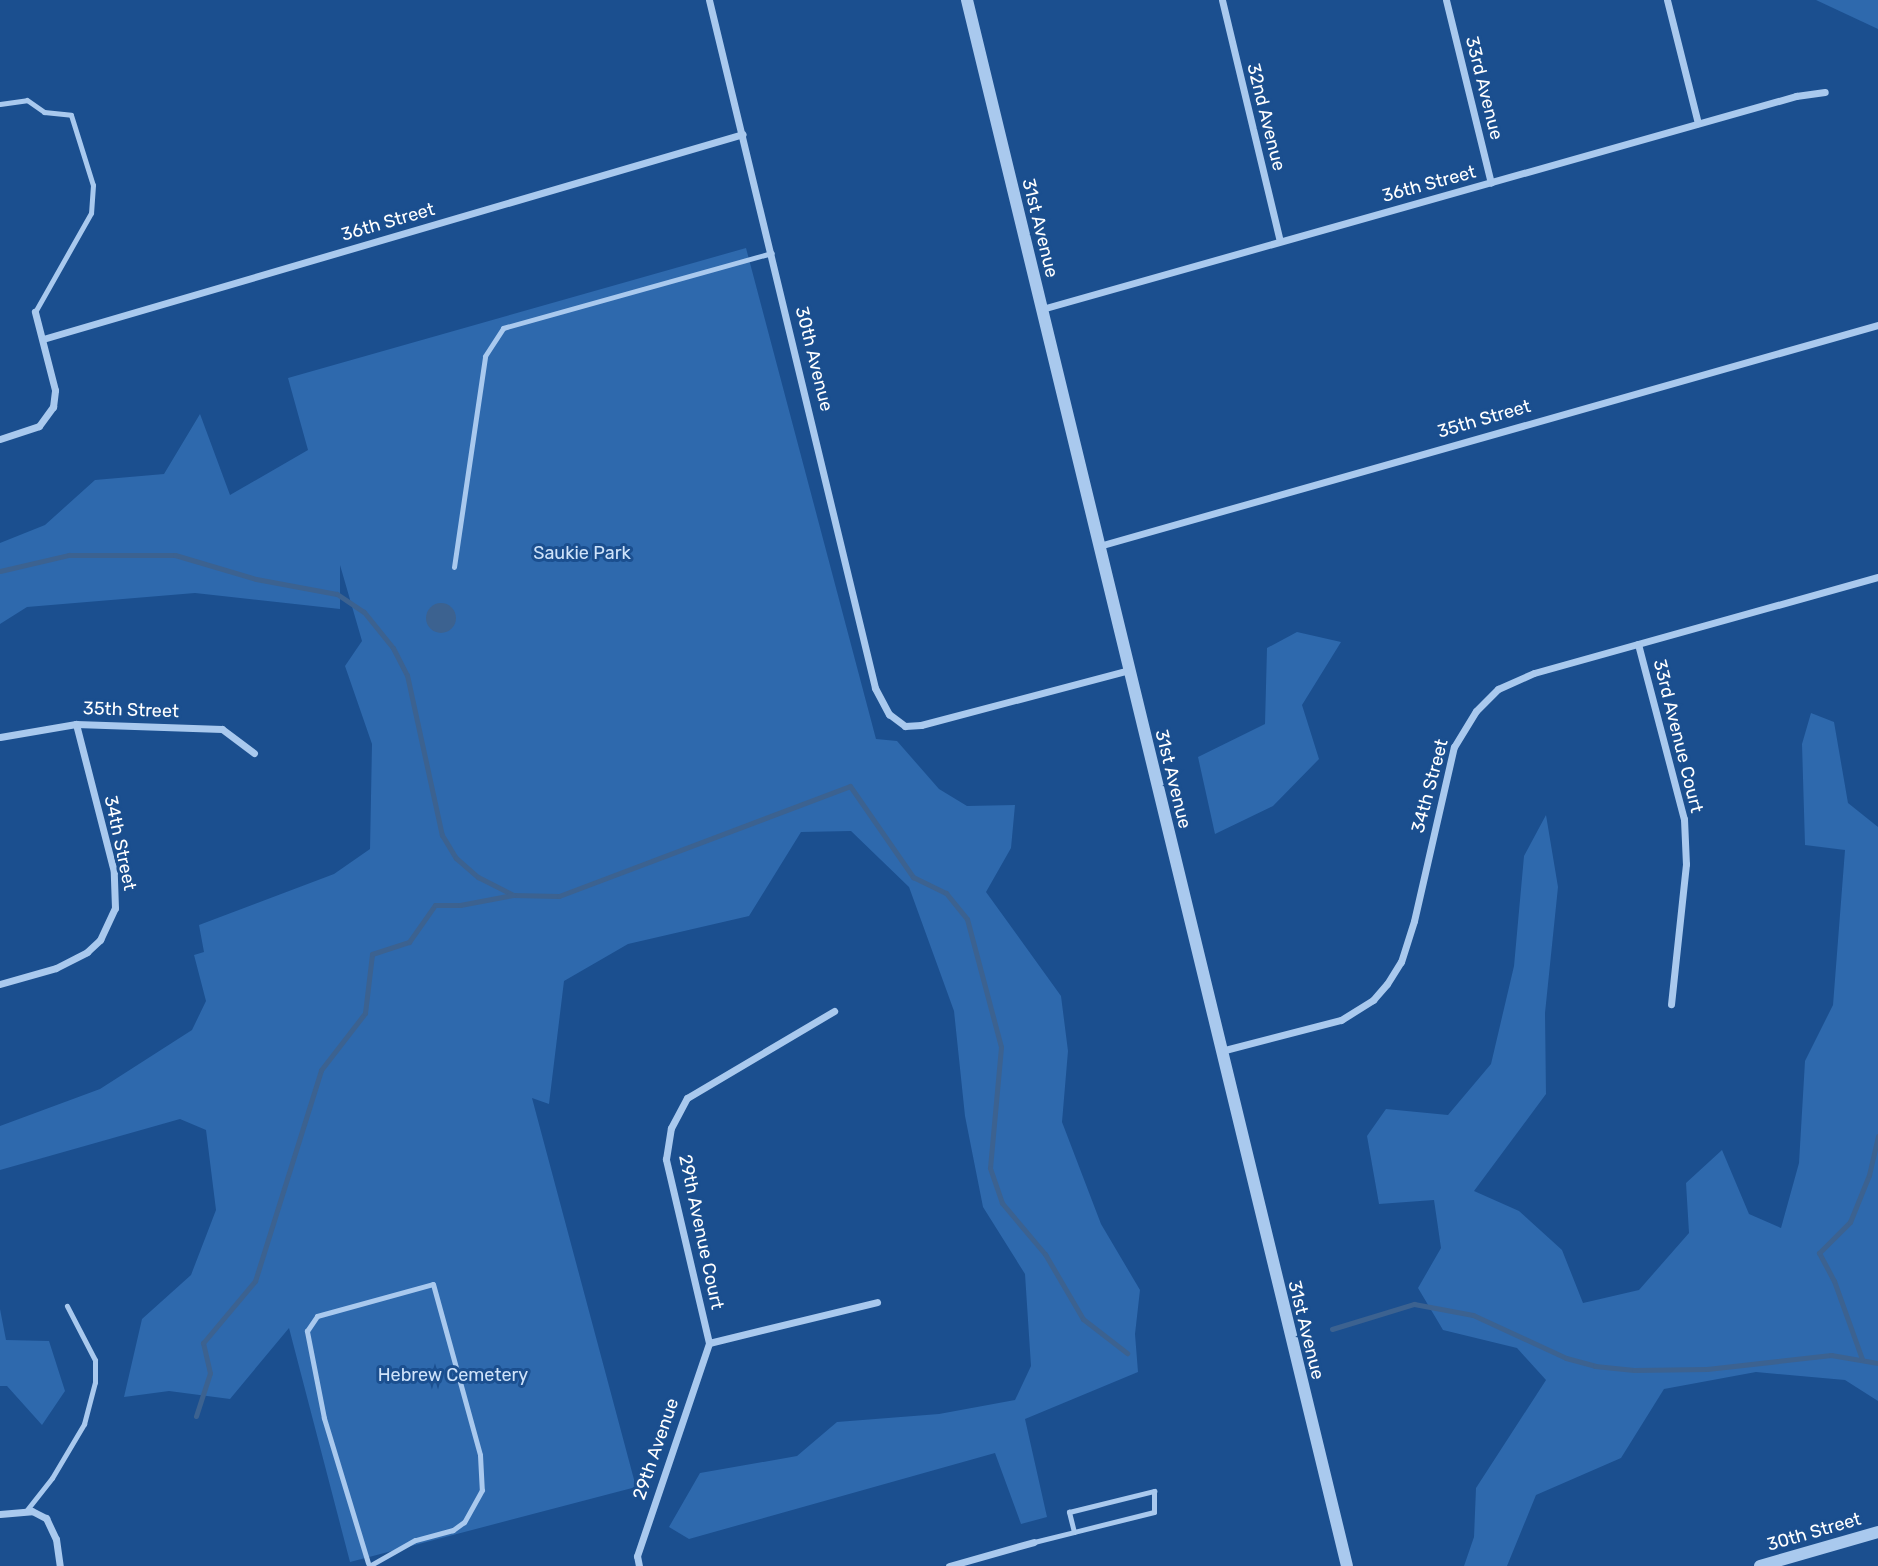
<!DOCTYPE html>
<style>
body{margin:0}
#map{position:relative;width:1878px;height:1566px;overflow:hidden;background:#1b4f8f;font-family:Rubik,sans-serif}
div>[style]{position:absolute}
.green>*{inset:0;background:#2e69ad}
.water>*{inset:0;background:#3c6290}
.round{border-radius:50%}
.stream>*{height:5px;margin:-2.5px;padding:0 2.5px;transform-origin:2.5px;border-radius:2.5px;background:#3c6290}
.service>*{height:5px;margin:-2.5px;padding:0 2.5px;transform-origin:2.5px;border-radius:2.5px;background:#a9c9ee}
.minor>*{height:7px;margin:-3.5px;padding:0 3.5px;transform-origin:3.5px;border-radius:3.5px;background:#a9c9ee}
.tertiary>*{height:12px;margin:-6px;padding:0 6px;transform-origin:6px;border-radius:6px;background:#a9c9ee}
span{translate:-50% -50%;white-space:nowrap;text-align:center;line-height:1.15;-webkit-text-stroke:6px #1b4f8f;paint-order:stroke}
.street-label{font-size:18px;color:#fff}
.park-label{font-size:18px;color:#cfe3fa}
</style>
<div id="map">
<div class="green">
<div style="clip-path:polygon(1816px 0,1878px 0,1878px 29px)"></div>
<div style="clip-path:polygon(746px 248px,876px 739px,897px 741px,939px 789px,967px 806px,1015px 805px,1011px 848px,986px 892px,1061px 996px,1068px 1051px,1062px 1122px,1101px 1224px,1140px 1290px,1135px 1334px,1138px 1372px,1025px 1419px,1047px 1517px,1021px 1524px,995px 1453px,689px 1539px,669px 1527px,700px 1473px,797px 1456px,837px 1422px,939px 1414px,1015px 1400px,1031px 1366px,1025px 1274px,983px 1207px,965px 1116px,954px 1011px,909px 887px,851px 831px,801px 832px,749px 916px,628px 944px,564px 981px,549px 1104px,532px 1098px,636px 1487px,350px 1562px,289px 1328px,230px 1399px,169px 1391px,124px 1397px,142px 1319px,191px 1275px,216px 1210px,206px 1130px,180px 1119px,0 1170px,0 1126px,100px 1089px,192px 1030px,206px 1001px,194px 955px,204px 952px,199px 925px,334px 874px,370px 849px,372px 744px,345px 666px,362px 641px,340px 565px,340px 609px,195px 593px,27px 607px,0 624px,0 543px,45px 525px,95px 480px,164px 474px,200px 414px,230px 495px,308px 450px,288px 378px)"></div>
<div style="clip-path:polygon(1297px 632px,1341px 642px,1302px 705px,1319px 759px,1273px 806px,1215px 834px,1198px 757px,1265px 724px,1267px 648px)"></div>
<div style="clip-path:polygon(1811px 713px,1834px 722px,1848px 803px,1878px 827px,1878px 1401px,1845px 1380px,1756px 1372px,1664px 1389px,1621px 1458px,1536px 1495px,1507px 1566px,1464px 1566px,1474px 1537px,1476px 1488px,1546px 1380px,1517px 1348px,1443px 1330px,1418px 1288px,1441px 1248px,1434px 1200px,1379px 1204px,1367px 1136px,1386px 1109px,1448px 1115px,1491px 1064px,1514px 966px,1524px 856px,1546px 815px,1558px 887px,1545px 1013px,1546px 1094px,1474px 1191px,1519px 1211px,1562px 1250px,1583px 1303px,1639px 1290px,1689px 1233px,1686px 1183px,1722px 1150px,1749px 1214px,1781px 1228px,1799px 1163px,1805px 1061px,1833px 1005px,1845px 850px,1805px 845px,1802px 744px)"></div>
<div style="clip-path:polygon(0 1309px,6px 1340px,49px 1341px,65px 1391px,42px 1425px,7px 1386px,0 1386px)"></div>
</div>
<div class="water">
<div class="round" style="left:426px;top:603px;width:30px;height:30px"></div>
</div>
<div class="stream">
<div style="left:0;top:571px;width:71px;rotate:-13.1deg"></div>
<div style="left:69px;top:555px;width:106px"></div>
<div style="left:175px;top:555px;width:84px;rotate:16.5deg"></div>
<div style="left:256px;top:579px;width:82px;rotate:10.5deg"></div>
<div style="left:337px;top:594px;width:32px;rotate:34deg"></div>
<div style="left:364px;top:612px;width:46px;rotate:51.1deg"></div>
<div style="left:393px;top:648px;width:30px;rotate:63deg"></div>
<div style="left:407px;top:675px;width:164px;rotate:77.7deg"></div>
<div style="left:442px;top:835px;width:27px;rotate:59deg"></div>
<div style="left:456px;top:858px;width:29px;rotate:41deg"></div>
<div style="left:478px;top:877px;width:39px;rotate:27deg"></div>
<div style="left:513px;top:895px;width:46px;rotate:1.2deg"></div>
<div style="left:559px;top:896px;width:311px;rotate:-20.7deg"></div>
<div style="left:850px;top:786px;width:111px;rotate:55.3deg"></div>
<div style="left:913px;top:877px;width:37px;rotate:26deg"></div>
<div style="left:946px;top:893px;width:33px;rotate:51deg"></div>
<div style="left:967px;top:919px;width:132px;rotate:75.1deg"></div>
<div style="left:1001px;top:1047px;width:121px;rotate:95.2deg"></div>
<div style="left:990px;top:1168px;width:37px;rotate:71deg"></div>
<div style="left:1002px;top:1203px;width:67px;rotate:49.9deg"></div>
<div style="left:1045px;top:1254px;width:75px;rotate:59.7deg"></div>
<div style="left:1083px;top:1319px;width:56px;rotate:37.7deg"></div>
<div style="left:1332px;top:1329px;width:86px;rotate:-17deg"></div>
<div style="left:1414px;top:1304px;width:60px;rotate:10.6deg"></div>
<div style="left:1473px;top:1315px;width:102px;rotate:24.8deg"></div>
<div style="left:1566px;top:1358px;width:30px;rotate:15deg"></div>
<div style="left:1595px;top:1366px;width:39px;rotate:6deg"></div>
<div style="left:1634px;top:1370px;width:73px;rotate:-0.8deg"></div>
<div style="left:1707px;top:1369px;width:125px;rotate:-6.4deg"></div>
<div style="left:1831px;top:1355px;width:48px;rotate:9.7deg"></div>
<div style="left:1862px;top:1359px;width:83px;rotate:-109.7deg"></div>
<div style="left:1834px;top:1281px;width:32px;rotate:-118deg"></div>
<div style="left:1819px;top:1253px;width:44px;rotate:-45deg"></div>
<div style="left:1850px;top:1222px;width:51px;rotate:-68deg"></div>
<div style="left:1869px;top:1175px;width:40px;rotate:-77deg"></div>
<div style="left:196px;top:1416px;width:45px;rotate:-72deg"></div>
<div style="left:210px;top:1373px;width:31px;rotate:-103deg"></div>
<div style="left:203px;top:1343px;width:81px;rotate:-50deg"></div>
<div style="left:255px;top:1281px;width:221px;rotate:-72.6deg"></div>
<div style="left:321px;top:1070px;width:72px;rotate:-52.3deg"></div>
<div style="left:365px;top:1013px;width:59px;rotate:-83.2deg"></div>
<div style="left:372px;top:954px;width:39px;rotate:-18deg"></div>
<div style="left:409px;top:942px;width:45px;rotate:-54.9deg"></div>
<div style="left:435px;top:905px;width:25px"></div>
<div style="left:460px;top:905px;width:54px;rotate:-10.7deg"></div>
</div>
<div class="service">
<div style="left:0;top:104px;width:27px;rotate:-8deg"></div>
<div style="left:27px;top:100px;width:21px;rotate:35deg"></div>
<div style="left:44px;top:112px;width:27px;rotate:6deg"></div>
<div style="left:71px;top:115px;width:73px;rotate:72.6deg"></div>
<div style="left:93px;top:185px;width:28px;rotate:94deg"></div>
<div style="left:91px;top:213px;width:114px;rotate:119.5deg"></div>
<div style="left:454px;top:567px;width:213px;rotate:-81.6deg"></div>
<div style="left:485px;top:356px;width:33px;rotate:-57deg"></div>
<div style="left:503px;top:328px;width:279px;rotate:-15.6deg"></div>
<div style="left:26px;top:1511px;width:42px;rotate:-51.8deg"></div>
<div style="left:52px;top:1478px;width:63px;rotate:-59.3deg"></div>
<div style="left:84px;top:1424px;width:43px;rotate:-75.3deg"></div>
<div style="left:95px;top:1382px;width:22px;rotate:-90deg"></div>
<div style="left:95px;top:1360px;width:61px;rotate:-117.4deg"></div>
<div style="left:1034px;top:1542px;width:41px;rotate:-14deg"></div>
<div style="left:1074px;top:1532px;width:21px;rotate:-104deg"></div>
<div style="left:1069px;top:1512px;width:88px;rotate:-13.9deg"></div>
<div style="left:1154px;top:1491px;width:21px;rotate:90deg"></div>
<div style="left:1154px;top:1512px;width:82px;rotate:166deg"></div>
<div style="left:368px;top:1563px;width:152px;rotate:-106.9deg"></div>
<div style="left:324px;top:1418px;width:89px;rotate:-101.1deg"></div>
<div style="left:307px;top:1331px;width:18px;rotate:-56deg"></div>
<div style="left:317px;top:1316px;width:120px;rotate:-15.4deg"></div>
<div style="left:433px;top:1284px;width:177px;rotate:74.6deg"></div>
<div style="left:480px;top:1455px;width:35px;rotate:87deg"></div>
<div style="left:482px;top:1490px;width:37px;rotate:119deg"></div>
<div style="left:464px;top:1522px;width:14px;rotate:144deg"></div>
<div style="left:453px;top:1530px;width:39px;rotate:165deg"></div>
<div style="left:415px;top:1540px;width:53px;rotate:150.5deg"></div>
</div>
<div class="minor">
<div style="left:709px;top:0;width:708px;rotate:76.43deg"></div>
<div style="left:875px;top:688px;width:30px;rotate:62deg"></div>
<div style="left:889px;top:714px;width:20px;rotate:37deg"></div>
<div style="left:905px;top:726px;width:16px;rotate:-4deg"></div>
<div style="left:921px;top:725px;width:215px;rotate:-14.8deg"></div>
<div style="left:1222px;top:0;width:248px;rotate:76.5deg"></div>
<div style="left:1446px;top:0;width:188px;rotate:76.2deg"></div>
<div style="left:1667px;top:0;width:127px;rotate:75.9deg"></div>
<div style="left:1042px;top:309px;width:784px;rotate:-15.77deg"></div>
<div style="left:1796px;top:96px;width:29px;rotate:-8deg"></div>
<div style="left:43px;top:339px;width:729px;rotate:-16.32deg"></div>
<div style="left:0;top:439px;width:41px;rotate:-18.4deg"></div>
<div style="left:39px;top:426px;width:24px;rotate:-54deg"></div>
<div style="left:53px;top:407px;width:17px;rotate:-83deg"></div>
<div style="left:55px;top:390px;width:81px;rotate:-104.4deg"></div>
<div style="left:1099px;top:546px;width:810px;rotate:-15.84deg"></div>
<div style="left:1638px;top:644px;width:181px;rotate:75.3deg"></div>
<div style="left:1684px;top:819px;width:45px;rotate:87.5deg"></div>
<div style="left:1686px;top:864px;width:141px;rotate:96.1deg"></div>
<div style="left:0;top:737px;width:77px;rotate:-9.7deg"></div>
<div style="left:76px;top:724px;width:146px;rotate:2deg"></div>
<div style="left:222px;top:729px;width:40px;rotate:37deg"></div>
<div style="left:0;top:984px;width:58px;rotate:-15.9deg"></div>
<div style="left:56px;top:968px;width:35px;rotate:-27deg"></div>
<div style="left:87px;top:952px;width:18px;rotate:-43deg"></div>
<div style="left:100px;top:940px;width:35px;rotate:-65deg"></div>
<div style="left:115px;top:908px;width:36px;rotate:-92deg"></div>
<div style="left:114px;top:872px;width:153px;rotate:-104.4deg"></div>
<div style="left:1221px;top:1051px;width:124px;rotate:-14.5deg"></div>
<div style="left:1341px;top:1020px;width:38px;rotate:-32deg"></div>
<div style="left:1373px;top:1000px;width:21px;rotate:-49deg"></div>
<div style="left:1387px;top:984px;width:26px;rotate:-58deg"></div>
<div style="left:1401px;top:962px;width:43px;rotate:-72.4deg"></div>
<div style="left:1414px;top:921px;width:179px;rotate:-77.1deg"></div>
<div style="left:1454px;top:747px;width:42px;rotate:-58.6deg"></div>
<div style="left:1476px;top:711px;width:31px;rotate:-45deg"></div>
<div style="left:1498px;top:689px;width:39px;rotate:-24deg"></div>
<div style="left:1534px;top:673px;width:357px;rotate:-15.6deg"></div>
<div style="left:709px;top:1343px;width:189px;rotate:-103.2deg"></div>
<div style="left:666px;top:1159px;width:31px;rotate:-81deg"></div>
<div style="left:671px;top:1128px;width:34px;rotate:-62deg"></div>
<div style="left:687px;top:1098px;width:171px;rotate:-30.6deg"></div>
<div style="left:709px;top:1343px;width:173px;rotate:-13.7deg"></div>
<div style="left:0;top:1514px;width:32px;rotate:-5deg"></div>
<div style="left:32px;top:1511px;width:16px;rotate:27deg"></div>
<div style="left:46px;top:1518px;width:23px;rotate:65deg"></div>
<div style="left:56px;top:1539px;width:27px;rotate:82deg"></div>
<div style="left:639px;top:1566px;width:10px;rotate:-101deg"></div>
<div style="left:637px;top:1556px;width:225px;rotate:-71.3deg"></div>
<div style="left:949px;top:1566px;width:88px;rotate:-15.8deg"></div>
</div>
<div class="tertiary">
<div style="left:967px;top:0;width:1611px;rotate:76.36deg"></div>
<div style="left:1760px;top:1566px;width:123px;rotate:-16.1deg"></div>
</div>
<div class="street-label">
<span style="left:1484px;top:88px;rotate:76deg">33rd Avenue</span>
<span style="left:1266px;top:117px;rotate:76deg">32nd Avenue</span>
<span style="left:1429px;top:184px;rotate:-15deg">36th Street</span>
<span style="left:388px;top:222px;rotate:-16deg">36th Street</span>
<span style="left:1040px;top:228px;rotate:76deg">31st Avenue</span>
<span style="left:814px;top:359px;rotate:76deg">30th Avenue</span>
<span style="left:1484px;top:419px;rotate:-16deg">35th Street</span>
<span style="left:131px;top:710px;rotate:2deg">35th Street</span>
<span style="left:1678px;top:736px;rotate:76deg">33rd Avenue Court</span>
<span style="left:1173px;top:779px;rotate:76deg">31st Avenue</span>
<span style="left:1430px;top:786px;rotate:-75deg">34th Street</span>
<span style="left:120px;top:843px;rotate:78deg">34th Street</span>
<span style="left:701px;top:1232px;rotate:78deg">29th Avenue Court</span>
<span style="left:1306px;top:1330px;rotate:76deg">31st Avenue</span>
<span style="left:656px;top:1449px;rotate:-71deg">29th Avenue</span>
<span style="left:1814px;top:1532px;rotate:-16deg">30th Street</span>
</div>
<div class="park-label">
<span style="left:582px;top:553px">Saukie Park</span>
<span style="left:453px;top:1375px">Hebrew Cemetery</span>
</div>
</div>
